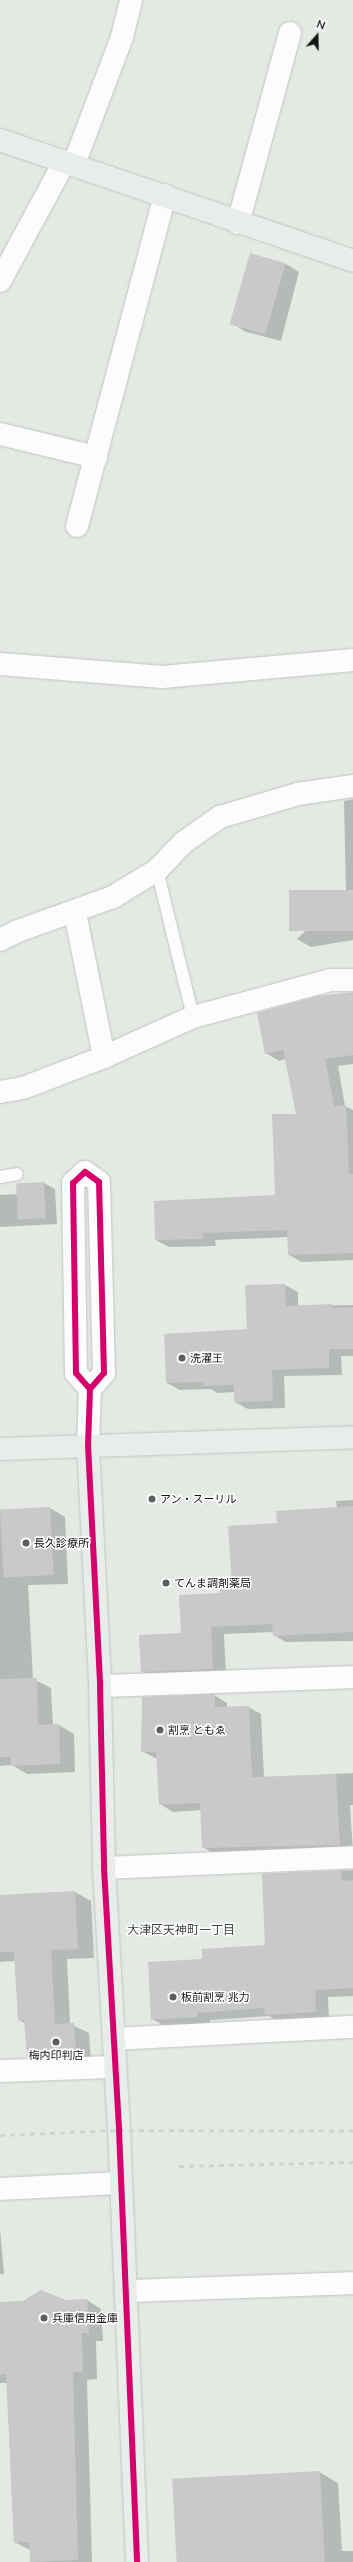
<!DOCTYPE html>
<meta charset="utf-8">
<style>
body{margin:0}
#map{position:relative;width:353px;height:2562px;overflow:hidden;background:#e4e9e4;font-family:Mulish,"Noto Sans JP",sans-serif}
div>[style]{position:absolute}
.shadow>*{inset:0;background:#0003}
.building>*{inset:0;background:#c8c9c8;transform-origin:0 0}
.roads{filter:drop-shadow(0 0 1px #c1c4c1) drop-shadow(0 0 1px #c1c4c1)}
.lane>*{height:12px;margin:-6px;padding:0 6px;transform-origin:6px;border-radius:6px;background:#fbfcfb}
.street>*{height:22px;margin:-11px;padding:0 11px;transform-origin:11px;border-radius:11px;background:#fbfcfb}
.secondary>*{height:22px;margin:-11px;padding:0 11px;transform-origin:11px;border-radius:11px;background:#e8edea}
.rail>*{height:3px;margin-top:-1.5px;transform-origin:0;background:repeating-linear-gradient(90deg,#d2d4d2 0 5px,transparent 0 10px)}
.cycleway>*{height:6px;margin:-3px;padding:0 3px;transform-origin:3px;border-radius:3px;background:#d6006c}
.dots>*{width:11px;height:11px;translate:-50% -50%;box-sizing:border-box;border:2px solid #fff;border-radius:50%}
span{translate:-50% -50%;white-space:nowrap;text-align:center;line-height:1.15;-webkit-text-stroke:3px #fff;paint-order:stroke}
.poi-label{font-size:11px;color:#131613}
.left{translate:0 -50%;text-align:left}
.neighbourhood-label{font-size:12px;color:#3e453f}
.north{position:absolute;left:297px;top:16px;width:40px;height:40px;-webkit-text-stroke:3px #fff;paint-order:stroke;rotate:20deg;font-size:11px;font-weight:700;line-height:16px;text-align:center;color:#131613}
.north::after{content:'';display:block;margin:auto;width:14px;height:18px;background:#131613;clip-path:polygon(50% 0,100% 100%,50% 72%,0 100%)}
</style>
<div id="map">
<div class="shadow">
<div style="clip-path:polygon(251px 255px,286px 264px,299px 272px,281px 341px,246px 332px,233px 324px)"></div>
<div style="clip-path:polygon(353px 799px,353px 940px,311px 947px,297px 939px,346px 892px,344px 801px)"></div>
<div style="clip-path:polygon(353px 993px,353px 1064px,338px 1066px,345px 1106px,353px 1110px,353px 1260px,302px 1262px,289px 1255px,288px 1237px,215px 1240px,216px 1246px,169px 1247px,156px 1240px,276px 1196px,297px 1115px,286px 1059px,279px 1061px,266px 1053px)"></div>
<div style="clip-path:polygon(44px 1183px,55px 1189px,57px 1224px,0 1227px,0 1195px,18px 1194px)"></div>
<div style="clip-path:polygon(285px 1285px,298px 1292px,298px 1306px,353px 1305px,353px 1356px,341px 1356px,342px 1375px,284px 1376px,285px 1408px,248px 1409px,235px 1402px,235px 1392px,217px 1393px,211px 1389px,180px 1390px,167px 1383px,248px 1330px)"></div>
<div style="clip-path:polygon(353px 1500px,353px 1641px,286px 1642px,273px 1635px,273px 1632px,224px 1634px,226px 1676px,154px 1679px,142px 1671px,233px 1585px,278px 1524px,337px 1508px,336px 1501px)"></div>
<div style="clip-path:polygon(50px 1508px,65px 1517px,68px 1584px,28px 1585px,33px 1679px,51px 1688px,53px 1725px,59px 1725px,74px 1734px,75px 1772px,27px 1774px,12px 1765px,0 1766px,0 1511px)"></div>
<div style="clip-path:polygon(214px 1695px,227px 1703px,227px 1708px,248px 1707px,261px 1714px,264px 1778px,353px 1773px,353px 1805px,350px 1805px,353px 1852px,216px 1855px,203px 1847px,201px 1810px,173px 1812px,160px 1804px,157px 1759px,142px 1751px)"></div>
<div style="clip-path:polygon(353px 1870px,353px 1996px,328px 1997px,329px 2019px,279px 2022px,269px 2016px,210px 2020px,210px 2024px,165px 2026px,152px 2019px,203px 1960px,266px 1946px,263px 1874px)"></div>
<div style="clip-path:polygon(75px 1892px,91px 1901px,94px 1958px,67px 1959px,70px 2024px,89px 2033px,91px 2064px,43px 2066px,28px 2057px,26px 2024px,19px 2020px,15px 1961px,0 1962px,0 1896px)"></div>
<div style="clip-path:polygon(0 2228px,4px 2274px,0 2274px)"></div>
<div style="clip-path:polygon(87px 2300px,101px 2309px,103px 2341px,96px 2341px,97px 2379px,87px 2380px,92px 2562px,31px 2562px,30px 2550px,14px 2542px,7px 2383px,0 2383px,0 2303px)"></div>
<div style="clip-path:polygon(319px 2472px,338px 2483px,342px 2551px,353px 2551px,353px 2562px,182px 2562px)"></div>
</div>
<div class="building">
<div style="left:250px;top:253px;width:37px;height:74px;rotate:16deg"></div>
<div style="left:353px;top:890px;width:41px;height:64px;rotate:90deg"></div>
<div style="clip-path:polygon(353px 992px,353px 1055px,325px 1059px,334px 1106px,346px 1105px,349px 1174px,353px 1174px,353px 1253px,288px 1255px,287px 1230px,203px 1233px,203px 1239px,155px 1240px,154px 1201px,275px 1195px,272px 1114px,296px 1114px,283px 1050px,265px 1054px,257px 1013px,318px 996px)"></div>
<div style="left:44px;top:1182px;width:36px;height:28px;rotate:87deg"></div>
<div style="clip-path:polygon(285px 1284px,286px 1306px,332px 1304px,332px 1308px,353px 1307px,353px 1349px,329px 1349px,329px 1368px,272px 1370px,273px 1401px,234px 1402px,234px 1385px,203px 1386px,203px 1382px,166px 1383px,164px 1334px,247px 1329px,245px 1285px)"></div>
<div style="clip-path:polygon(353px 1506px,353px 1632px,273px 1636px,272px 1624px,211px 1627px,213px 1669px,141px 1672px,139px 1635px,181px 1633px,179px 1595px,220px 1593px,220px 1585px,232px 1584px,228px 1526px,277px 1523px,276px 1511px)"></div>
<div style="left:50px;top:1507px;width:68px;height:50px;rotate:87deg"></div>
<div style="clip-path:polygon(37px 1678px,38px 1725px,59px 1724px,60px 1764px,11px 1766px,11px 1757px,0 1757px,0 1679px)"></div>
<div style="clip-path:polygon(215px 1694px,215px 1707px,249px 1706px,252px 1777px,336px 1774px,340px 1845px,202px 1848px,200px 1803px,159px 1805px,156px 1752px,141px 1752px,142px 1697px)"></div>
<div style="clip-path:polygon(341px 1870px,342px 1881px,353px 1880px,353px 1988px,315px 1990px,316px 2012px,265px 2015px,264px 2008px,197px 2013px,197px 2017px,151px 2020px,148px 1962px,202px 1959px,202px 1949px,265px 1945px,262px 1874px)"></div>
<div style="clip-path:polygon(75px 1891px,78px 1949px,51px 1950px,55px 2024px,74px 2023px,76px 2056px,27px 2058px,24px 2020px,18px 2021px,14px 1952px,0 1952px,0 1895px)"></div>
<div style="clip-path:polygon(41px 2290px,66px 2300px,87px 2299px,89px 2333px,82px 2333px,83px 2372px,73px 2372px,78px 2560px,30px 2562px,29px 2542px,14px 2542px,6px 2374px,0 2375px,0 2302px,23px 2301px)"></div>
<div style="left:320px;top:2471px;width:91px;height:148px;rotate:87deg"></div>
</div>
<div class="roads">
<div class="lane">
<div style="left:157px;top:870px;width:151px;rotate:76.2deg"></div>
<div style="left:0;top:1177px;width:17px;rotate:-10deg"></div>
</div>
<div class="street">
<div style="left:74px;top:164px;width:136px;rotate:-69.3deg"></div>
<div style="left:122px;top:37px;width:38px;rotate:-76deg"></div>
<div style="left:238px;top:223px;width:197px;rotate:-74.7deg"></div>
<div style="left:0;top:281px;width:136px;rotate:-61.6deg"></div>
<div style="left:0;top:434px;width:99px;rotate:13.5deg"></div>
<div style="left:77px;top:526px;width:342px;rotate:-75.1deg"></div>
<div style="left:0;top:664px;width:163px;rotate:4.6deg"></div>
<div style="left:162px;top:677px;width:192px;rotate:-5.1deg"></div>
<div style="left:75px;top:913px;width:147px;rotate:78.6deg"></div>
<div style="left:0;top:940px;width:20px;rotate:-27deg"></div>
<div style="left:18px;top:931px;width:101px;rotate:-19.7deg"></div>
<div style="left:113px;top:897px;width:52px;rotate:-31.5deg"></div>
<div style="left:157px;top:870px;width:39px;rotate:-46deg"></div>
<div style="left:184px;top:842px;width:44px;rotate:-34.8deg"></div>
<div style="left:220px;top:817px;width:81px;rotate:-16.4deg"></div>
<div style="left:298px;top:794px;width:56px;rotate:-8.3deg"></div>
<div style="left:0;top:1092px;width:23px;rotate:-10deg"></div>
<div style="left:23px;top:1088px;width:87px;rotate:-20.9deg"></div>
<div style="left:104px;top:1057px;width:98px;rotate:-24.2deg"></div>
<div style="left:193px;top:1017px;width:142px;rotate:-15.1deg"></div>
<div style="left:330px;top:980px;width:23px"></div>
<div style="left:88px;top:1445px;width:56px;rotate:-88deg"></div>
<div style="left:90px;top:1389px;width:21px;rotate:-131deg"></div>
<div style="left:76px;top:1373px;width:190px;rotate:-90.9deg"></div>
<div style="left:73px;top:1183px;width:16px;rotate:-43deg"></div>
<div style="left:85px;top:1172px;width:17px;rotate:36deg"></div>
<div style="left:99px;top:1182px;width:191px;rotate:88.5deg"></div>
<div style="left:104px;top:1373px;width:21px;rotate:131deg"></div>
<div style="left:100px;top:1686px;width:253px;rotate:-2deg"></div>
<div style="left:104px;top:1868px;width:249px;rotate:-2.5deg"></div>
<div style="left:114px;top:2039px;width:239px;rotate:-2.9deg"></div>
<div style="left:0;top:2071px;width:115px;rotate:-2deg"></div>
<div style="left:0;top:2189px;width:119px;rotate:-2.9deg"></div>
<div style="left:126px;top:2291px;width:227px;rotate:-2deg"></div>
</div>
<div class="secondary">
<div style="left:0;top:140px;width:373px;rotate:18.9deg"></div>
<div style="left:88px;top:1445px;width:241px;rotate:87.1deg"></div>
<div style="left:100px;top:1686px;width:182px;rotate:88.7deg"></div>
<div style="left:104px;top:1868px;width:262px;rotate:86.7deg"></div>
<div style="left:119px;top:2130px;width:432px;rotate:87.6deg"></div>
<div style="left:0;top:1449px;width:353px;rotate:-1.9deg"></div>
</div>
</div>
<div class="rail">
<div style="left:0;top:2135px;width:119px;rotate:-2.4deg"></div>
<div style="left:119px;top:2130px;width:234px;rotate:0.2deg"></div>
<div style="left:179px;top:2166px;width:174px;rotate:-1.3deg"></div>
</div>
<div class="cycleway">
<div style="left:90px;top:1389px;width:21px;rotate:-49deg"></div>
<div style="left:104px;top:1373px;width:191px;rotate:-91.5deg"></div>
<div style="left:99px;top:1182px;width:17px;rotate:-144deg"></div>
<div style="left:85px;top:1172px;width:16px;rotate:137deg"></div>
<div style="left:73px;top:1183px;width:190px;rotate:89.1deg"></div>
<div style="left:76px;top:1373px;width:21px;rotate:49deg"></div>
<div style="left:90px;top:1389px;width:56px;rotate:92deg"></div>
<div style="left:88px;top:1445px;width:241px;rotate:87.1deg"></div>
<div style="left:100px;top:1686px;width:182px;rotate:88.7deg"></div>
<div style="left:104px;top:1868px;width:262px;rotate:86.7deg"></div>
<div style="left:119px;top:2130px;width:432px;rotate:87.6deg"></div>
</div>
<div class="dots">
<div style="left:182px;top:1358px;background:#5c605c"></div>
<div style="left:152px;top:1499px;background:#5c605c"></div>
<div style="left:26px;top:1543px;background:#5c605c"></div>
<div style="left:166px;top:1583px;background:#5c605c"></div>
<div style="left:160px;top:1730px;background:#5c605c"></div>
<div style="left:173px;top:1997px;background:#5c605c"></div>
<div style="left:56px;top:2042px;background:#5c605c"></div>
<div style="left:44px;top:2318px;background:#5c605c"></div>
</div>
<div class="poi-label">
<span class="left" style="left:190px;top:1358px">洗濯王</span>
<span class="left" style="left:160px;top:1499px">アン・スーリル</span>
<span class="left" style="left:34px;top:1543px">長久診療所</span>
<span class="left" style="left:174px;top:1583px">てんま調剤薬局</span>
<span class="left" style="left:168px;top:1730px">割烹 ともゑ</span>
<span class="left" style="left:181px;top:1997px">板前割烹 兆力</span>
<span style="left:56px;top:2055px">梅内印判店</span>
<span class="left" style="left:52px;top:2318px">兵庫信用金庫</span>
</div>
<div class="neighbourhood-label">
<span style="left:181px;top:1930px">大津区天神町一丁目</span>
</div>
<div class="north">N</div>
</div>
